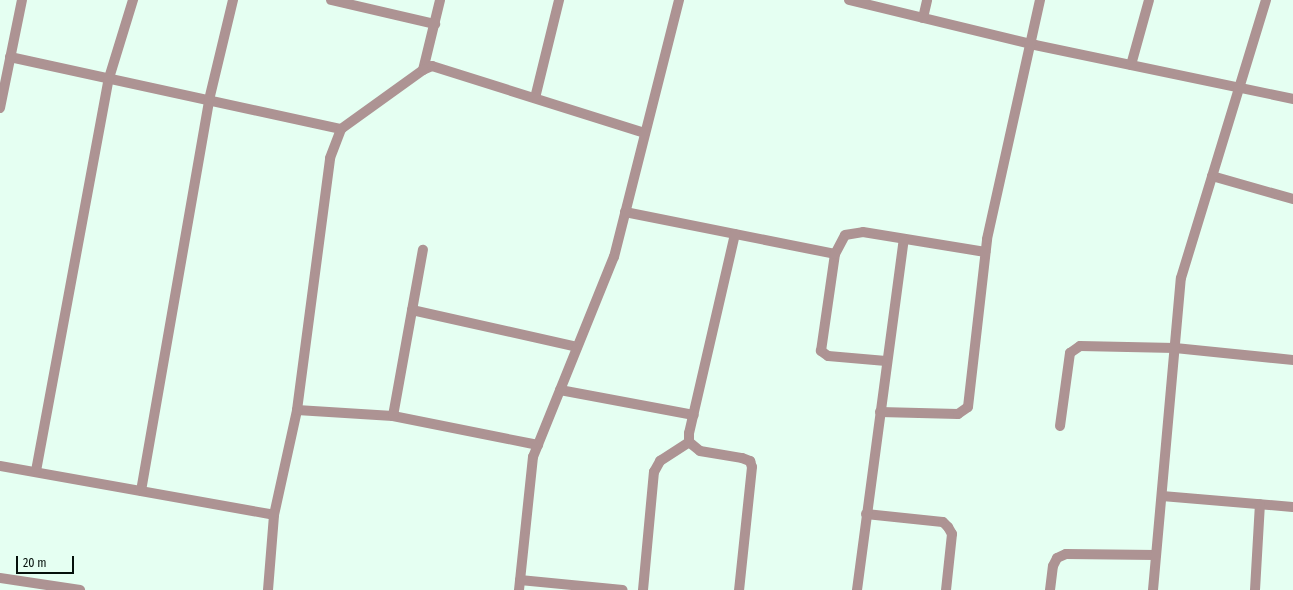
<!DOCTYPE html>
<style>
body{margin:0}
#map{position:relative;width:1293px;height:590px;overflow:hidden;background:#e5fff2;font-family:"Fira Sans Condensed",sans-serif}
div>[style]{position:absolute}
.minor>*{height:10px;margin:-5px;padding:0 5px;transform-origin:5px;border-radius:5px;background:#ad9393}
span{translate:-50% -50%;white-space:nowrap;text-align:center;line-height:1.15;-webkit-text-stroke:3.5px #e5fff2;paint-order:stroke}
.scale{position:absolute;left:16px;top:556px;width:58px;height:18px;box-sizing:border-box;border:2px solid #05100b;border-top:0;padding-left:5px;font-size:12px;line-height:14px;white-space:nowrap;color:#05100b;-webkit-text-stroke:3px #e5fff2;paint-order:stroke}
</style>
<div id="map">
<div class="minor">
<div style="left:331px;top:0;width:107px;rotate:13deg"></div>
<div style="left:849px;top:0;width:191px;rotate:13.6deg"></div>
<div style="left:1035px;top:45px;width:264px;rotate:11.8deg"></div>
<div style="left:923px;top:18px;width:18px;rotate:-77deg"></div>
<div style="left:10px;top:57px;width:339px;rotate:12.3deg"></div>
<div style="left:1131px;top:65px;width:67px;rotate:-74.5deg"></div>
<div style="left:423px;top:70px;width:72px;rotate:-76.3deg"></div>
<div style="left:535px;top:98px;width:101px;rotate:-76.2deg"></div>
<div style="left:0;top:108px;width:110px;rotate:-78.5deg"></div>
<div style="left:1212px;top:176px;width:84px;rotate:15.9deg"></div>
<div style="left:625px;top:212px;width:214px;rotate:11.3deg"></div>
<div style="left:735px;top:234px;width:204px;rotate:103deg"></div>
<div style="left:689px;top:433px;width:9px;rotate:90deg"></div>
<div style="left:689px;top:442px;width:14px;rotate:39deg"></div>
<div style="left:700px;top:451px;width:43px;rotate:9.5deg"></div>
<div style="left:742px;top:458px;width:9px;rotate:21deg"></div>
<div style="left:750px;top:461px;width:6px;rotate:72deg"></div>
<div style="left:752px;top:467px;width:124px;rotate:96deg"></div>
<div style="left:412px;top:310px;width:169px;rotate:12.6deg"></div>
<div style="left:886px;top:361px;width:58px;rotate:-175.1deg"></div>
<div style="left:828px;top:356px;width:9px;rotate:-144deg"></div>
<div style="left:821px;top:351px;width:98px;rotate:-81.8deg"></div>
<div style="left:835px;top:254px;width:21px;rotate:-62deg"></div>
<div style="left:845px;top:235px;width:18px;rotate:-9deg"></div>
<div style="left:863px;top:232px;width:124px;rotate:9.3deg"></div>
<div style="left:560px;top:390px;width:136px;rotate:10.6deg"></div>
<div style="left:297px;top:410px;width:96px;rotate:3.6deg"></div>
<div style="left:393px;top:416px;width:148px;rotate:11.3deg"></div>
<div style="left:880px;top:412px;width:78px;rotate:1.5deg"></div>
<div style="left:958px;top:414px;width:12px;rotate:-35deg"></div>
<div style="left:968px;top:407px;width:169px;rotate:-83.5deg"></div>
<div style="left:987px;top:239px;width:245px;rotate:-77.5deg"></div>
<div style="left:393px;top:416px;width:169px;rotate:-79.8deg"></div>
<div style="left:1060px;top:426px;width:74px;rotate:-82.2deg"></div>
<div style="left:1070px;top:353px;width:12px;rotate:-35deg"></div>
<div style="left:1080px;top:346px;width:95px;rotate:1.2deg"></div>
<div style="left:1175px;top:348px;width:119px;rotate:5.8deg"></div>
<div style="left:0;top:466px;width:278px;rotate:10.1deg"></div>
<div style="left:36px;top:471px;width:400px;rotate:-79.5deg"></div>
<div style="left:109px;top:78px;width:82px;rotate:-72.9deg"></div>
<div style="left:141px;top:491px;width:397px;rotate:-80.1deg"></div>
<div style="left:209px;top:100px;width:103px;rotate:-76.5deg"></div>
<div style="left:1162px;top:496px;width:131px;rotate:4.8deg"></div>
<div style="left:866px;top:514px;width:77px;rotate:5.9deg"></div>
<div style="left:943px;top:522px;width:7px;rotate:45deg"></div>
<div style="left:948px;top:527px;width:8px;rotate:60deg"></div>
<div style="left:952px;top:534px;width:56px;rotate:96.1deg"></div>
<div style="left:0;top:578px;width:81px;rotate:8.5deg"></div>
<div style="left:520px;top:580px;width:103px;rotate:5.5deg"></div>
<div style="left:268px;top:590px;width:75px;rotate:-85.4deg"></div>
<div style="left:274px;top:515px;width:107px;rotate:-77.6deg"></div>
<div style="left:297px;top:410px;width:254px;rotate:-82.5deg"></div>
<div style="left:330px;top:158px;width:31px;rotate:-69deg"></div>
<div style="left:341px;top:129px;width:101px;rotate:-35.7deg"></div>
<div style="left:423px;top:70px;width:10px;rotate:-24deg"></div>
<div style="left:432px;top:66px;width:223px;rotate:17.5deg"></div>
<div style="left:519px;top:590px;width:134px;rotate:-84deg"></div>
<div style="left:533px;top:457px;width:216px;rotate:-68deg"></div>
<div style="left:614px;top:257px;width:265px;rotate:-75.8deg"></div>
<div style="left:643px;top:590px;width:119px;rotate:-84.7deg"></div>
<div style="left:654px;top:472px;width:13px;rotate:-61deg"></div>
<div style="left:660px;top:461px;width:35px;rotate:-33deg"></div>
<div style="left:857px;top:590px;width:354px;rotate:-82.4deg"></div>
<div style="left:1050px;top:590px;width:24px;rotate:-83deg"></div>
<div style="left:1053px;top:566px;width:9px;rotate:-63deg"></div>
<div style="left:1057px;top:558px;width:10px;rotate:-24deg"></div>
<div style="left:1066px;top:554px;width:90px;rotate:0.6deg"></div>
<div style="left:1153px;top:590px;width:313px;rotate:-84.9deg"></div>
<div style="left:1181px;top:278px;width:291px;rotate:-73deg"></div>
<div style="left:1255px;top:590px;width:86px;rotate:-86.7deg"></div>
</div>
<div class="scale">20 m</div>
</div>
